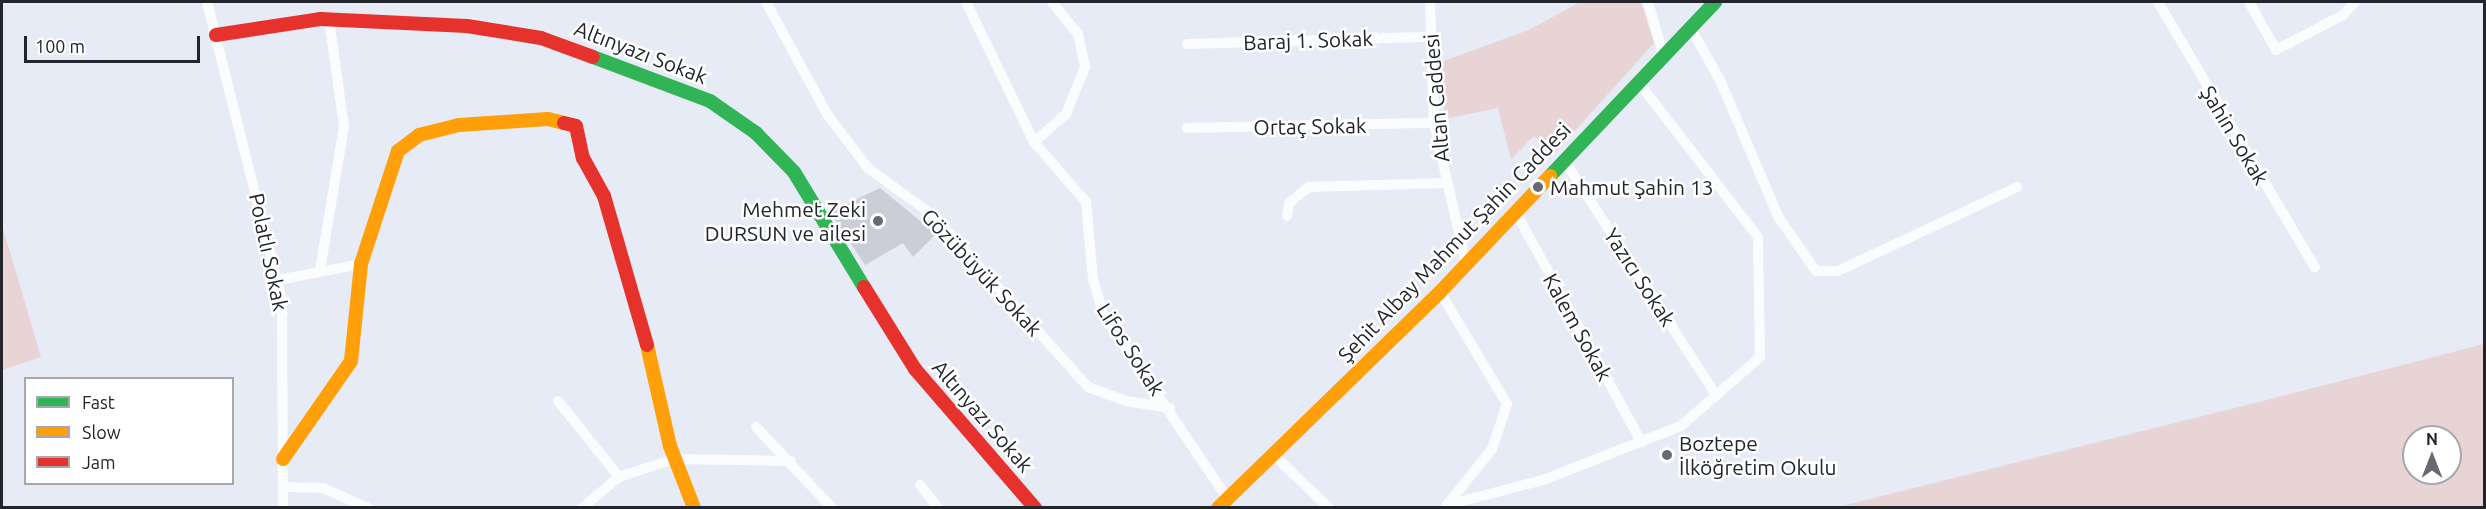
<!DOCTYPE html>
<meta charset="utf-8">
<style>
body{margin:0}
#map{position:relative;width:2486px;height:509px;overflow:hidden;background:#e7ebf5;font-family:Ubuntu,sans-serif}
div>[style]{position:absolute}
.green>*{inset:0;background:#e8d4d5}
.building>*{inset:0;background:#cbced6}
.street>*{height:10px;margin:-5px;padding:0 5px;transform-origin:5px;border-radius:5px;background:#fbfcfe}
.fast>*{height:14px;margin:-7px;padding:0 7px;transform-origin:7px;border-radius:7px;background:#30b455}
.slow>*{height:14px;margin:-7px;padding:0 7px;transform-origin:7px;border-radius:7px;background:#ff9f0a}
.jam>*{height:14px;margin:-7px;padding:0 7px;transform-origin:7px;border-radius:7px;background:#e5322d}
.dots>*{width:16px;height:16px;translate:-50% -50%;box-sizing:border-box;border:3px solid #fff;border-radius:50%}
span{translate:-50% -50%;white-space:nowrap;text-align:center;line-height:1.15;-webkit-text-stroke:5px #fff;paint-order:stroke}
.street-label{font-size:21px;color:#22252c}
.poi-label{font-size:21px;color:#22252c}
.left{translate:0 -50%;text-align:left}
.right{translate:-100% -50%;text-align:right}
.frame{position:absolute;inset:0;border:3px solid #22252c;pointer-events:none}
.legend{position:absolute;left:24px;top:377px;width:210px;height:108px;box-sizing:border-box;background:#fff;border:2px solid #a7a8ab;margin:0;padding:8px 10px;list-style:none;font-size:18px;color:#22252c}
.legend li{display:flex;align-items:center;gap:12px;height:30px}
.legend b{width:30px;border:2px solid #a7a8ab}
.north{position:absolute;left:2402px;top:425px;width:60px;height:60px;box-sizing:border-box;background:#fff;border:2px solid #a7a8ab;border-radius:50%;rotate:0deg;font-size:16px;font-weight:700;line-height:24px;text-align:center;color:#22252c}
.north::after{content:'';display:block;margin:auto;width:21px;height:27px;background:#676a72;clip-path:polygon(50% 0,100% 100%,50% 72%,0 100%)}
.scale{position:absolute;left:24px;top:36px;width:176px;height:27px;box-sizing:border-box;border:3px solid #22252c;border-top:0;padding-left:8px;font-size:18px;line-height:21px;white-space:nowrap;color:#22252c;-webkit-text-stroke:4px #fff;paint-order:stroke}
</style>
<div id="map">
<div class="green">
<div style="clip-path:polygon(1580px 2px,1641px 2px,1654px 43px,1555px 153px,1534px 136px,1511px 159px,1498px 108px,1445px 119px,1441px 62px,1529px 30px)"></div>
<div style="clip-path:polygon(2px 225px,41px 357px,2px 370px)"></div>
<div style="clip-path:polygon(evenodd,2484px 344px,2484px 507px,1838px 507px,2263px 401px,2484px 344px,2414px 437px,2450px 437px,2450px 473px,2414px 473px,2414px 437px)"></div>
</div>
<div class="building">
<div style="clip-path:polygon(880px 188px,936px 234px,913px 257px,903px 243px,865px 265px,830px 212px)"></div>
</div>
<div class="street">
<div style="left:207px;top:2px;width:307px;rotate:75.9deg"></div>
<div style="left:282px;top:300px;width:208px;rotate:89.7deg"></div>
<div style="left:766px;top:2px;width:128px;rotate:61.4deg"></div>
<div style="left:827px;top:114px;width:68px;rotate:52.8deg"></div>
<div style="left:868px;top:168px;width:82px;rotate:36deg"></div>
<div style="left:934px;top:216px;width:230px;rotate:48deg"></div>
<div style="left:1088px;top:387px;width:40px;rotate:20.2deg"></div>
<div style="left:1126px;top:401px;width:45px;rotate:9deg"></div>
<div style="left:966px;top:2px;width:156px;rotate:64.1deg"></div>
<div style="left:1034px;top:142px;width:79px;rotate:49.1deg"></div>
<div style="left:1086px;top:202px;width:77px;rotate:84.8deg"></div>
<div style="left:1093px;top:279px;width:36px;rotate:74deg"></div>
<div style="left:1103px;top:314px;width:222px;rotate:56deg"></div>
<div style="left:1430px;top:2px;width:121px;rotate:88.1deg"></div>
<div style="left:1434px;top:123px;width:145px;rotate:77.2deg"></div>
<div style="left:1648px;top:2px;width:54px;rotate:73.9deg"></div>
<div style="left:2158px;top:2px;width:308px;rotate:59.4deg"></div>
<div style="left:2249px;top:2px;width:55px;rotate:60.6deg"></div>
<div style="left:2276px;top:50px;width:76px;rotate:-27.6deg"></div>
<div style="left:2343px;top:15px;width:18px;rotate:-47deg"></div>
<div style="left:1690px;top:27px;width:61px;rotate:60.5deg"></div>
<div style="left:1720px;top:80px;width:150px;rotate:66.9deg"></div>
<div style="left:1779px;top:218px;width:65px;rotate:55.1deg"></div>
<div style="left:1816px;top:271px;width:22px"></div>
<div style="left:1838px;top:271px;width:198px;rotate:-25.1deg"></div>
<div style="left:1187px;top:44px;width:242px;rotate:-1.7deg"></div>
<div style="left:1187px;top:128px;width:247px;rotate:-1.2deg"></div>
<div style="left:1034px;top:142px;width:43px;rotate:-41.2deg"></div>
<div style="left:1066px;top:114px;width:51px;rotate:-68deg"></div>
<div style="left:1085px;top:67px;width:34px;rotate:-102deg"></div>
<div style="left:1078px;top:34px;width:41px;rotate:-129.1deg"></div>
<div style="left:1564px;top:160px;width:280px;rotate:57.1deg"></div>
<div style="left:1515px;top:211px;width:264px;rotate:61.3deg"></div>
<div style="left:1287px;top:216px;width:13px;rotate:-81deg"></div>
<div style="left:1289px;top:203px;width:26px;rotate:-39deg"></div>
<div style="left:1309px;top:187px;width:136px;rotate:-1.7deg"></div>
<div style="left:320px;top:270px;width:145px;rotate:-80.5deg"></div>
<div style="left:344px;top:127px;width:109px;rotate:-97.9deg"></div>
<div style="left:278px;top:280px;width:85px;rotate:-10.9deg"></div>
<div style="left:1440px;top:292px;width:131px;rotate:59.1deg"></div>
<div style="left:1507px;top:404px;width:47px;rotate:108.4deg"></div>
<div style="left:1492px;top:449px;width:72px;rotate:128.8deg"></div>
<div style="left:558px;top:401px;width:97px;rotate:51.2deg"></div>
<div style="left:756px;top:427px;width:111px;rotate:46.8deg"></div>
<div style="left:1273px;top:454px;width:78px;rotate:44deg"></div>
<div style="left:920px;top:485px;width:29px;rotate:52deg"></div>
<div style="left:283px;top:487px;width:40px;rotate:1.4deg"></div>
<div style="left:323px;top:488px;width:49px;rotate:24deg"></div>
<div style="left:1447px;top:505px;width:99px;rotate:-14.6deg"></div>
<div style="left:1543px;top:480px;width:148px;rotate:-21.4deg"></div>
<div style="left:1681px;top:426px;width:105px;rotate:-41.1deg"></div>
<div style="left:1760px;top:357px;width:120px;rotate:-91deg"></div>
<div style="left:1758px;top:237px;width:196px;rotate:-127.7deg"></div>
<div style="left:582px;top:508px;width:48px;rotate:-40deg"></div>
<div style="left:619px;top:477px;width:58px;rotate:-18.1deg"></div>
<div style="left:674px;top:459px;width:117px;rotate:1deg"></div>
</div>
<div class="fast">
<div style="left:593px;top:57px;width:125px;rotate:20.6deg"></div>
<div style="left:710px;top:101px;width:56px;rotate:34.8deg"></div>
<div style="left:756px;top:133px;width:54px;rotate:45.7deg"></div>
<div style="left:794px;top:172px;width:135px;rotate:58.7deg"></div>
<div style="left:1550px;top:176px;width:240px;rotate:-46.5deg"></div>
</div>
<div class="slow">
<div style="left:647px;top:345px;width:104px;rotate:77.2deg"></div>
<div style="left:670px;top:446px;width:66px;rotate:68.8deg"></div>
<div style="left:283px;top:459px;width:119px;rotate:-55.2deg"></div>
<div style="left:351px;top:361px;width:98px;rotate:-84.1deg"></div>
<div style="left:361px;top:264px;width:119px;rotate:-71.9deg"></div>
<div style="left:398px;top:151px;width:26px;rotate:-37deg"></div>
<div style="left:419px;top:135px;width:41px;rotate:-14deg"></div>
<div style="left:459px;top:125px;width:89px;rotate:-3.9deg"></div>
<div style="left:548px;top:119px;width:16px;rotate:14deg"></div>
<div style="left:1218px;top:508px;width:310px;rotate:-44.2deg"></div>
<div style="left:1440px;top:292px;width:160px;rotate:-46.5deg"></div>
</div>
<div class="jam">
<div style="left:216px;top:35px;width:105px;rotate:-8.7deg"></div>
<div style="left:320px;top:19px;width:147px;rotate:2.7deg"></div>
<div style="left:467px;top:26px;width:75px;rotate:9.2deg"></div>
<div style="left:541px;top:38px;width:55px;rotate:20.1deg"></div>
<div style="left:564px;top:123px;width:12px;rotate:14deg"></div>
<div style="left:576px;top:126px;width:33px;rotate:78deg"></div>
<div style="left:583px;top:158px;width:43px;rotate:61.1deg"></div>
<div style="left:604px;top:196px;width:155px;rotate:73.9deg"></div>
<div style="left:864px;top:287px;width:97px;rotate:58.1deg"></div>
<div style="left:915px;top:369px;width:184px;rotate:49.2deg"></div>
</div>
<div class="dots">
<div style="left:1538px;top:187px;background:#676a72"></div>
<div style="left:878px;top:221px;background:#676a72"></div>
<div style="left:1667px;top:455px;background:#676a72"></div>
</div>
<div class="street-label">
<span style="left:1308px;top:40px;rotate:-2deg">Baraj 1. Sokak</span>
<span style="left:641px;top:52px;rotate:21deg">Altınyazı Sokak</span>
<span style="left:1436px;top:98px;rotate:-95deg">Altan Caddesi</span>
<span style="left:1310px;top:126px;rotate:-1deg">Ortaç Sokak</span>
<span style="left:2235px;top:135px;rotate:59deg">Şahin Sokak</span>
<span style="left:1454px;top:242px;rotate:-46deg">Şehit Albay Mahmut Şahin Caddesi</span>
<span style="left:269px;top:252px;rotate:78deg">Polatlı Sokak</span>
<span style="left:982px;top:272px;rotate:47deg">Gözübüyük Sokak</span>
<span style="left:1640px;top:277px;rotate:57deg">Yazıcı Sokak</span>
<span style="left:1578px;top:327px;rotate:61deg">Kalem Sokak</span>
<span style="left:1131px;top:349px;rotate:57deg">Lifos Sokak</span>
<span style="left:983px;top:416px;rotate:49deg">Altınyazı Sokak</span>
</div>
<div class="poi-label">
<span class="left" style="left:1550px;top:187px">Mahmut Şahin 13</span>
<span class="right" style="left:866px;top:221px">Mehmet Zeki<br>DURSUN ve ailesi</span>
<span class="left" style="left:1679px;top:455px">Boztepe<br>İlköğretim Okulu</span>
</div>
<div class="frame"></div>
<ul class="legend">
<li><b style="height:8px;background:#30b455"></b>Fast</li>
<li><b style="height:8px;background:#ff9f0a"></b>Slow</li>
<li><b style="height:8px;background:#e5322d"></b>Jam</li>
</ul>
<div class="north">N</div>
<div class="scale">100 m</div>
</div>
